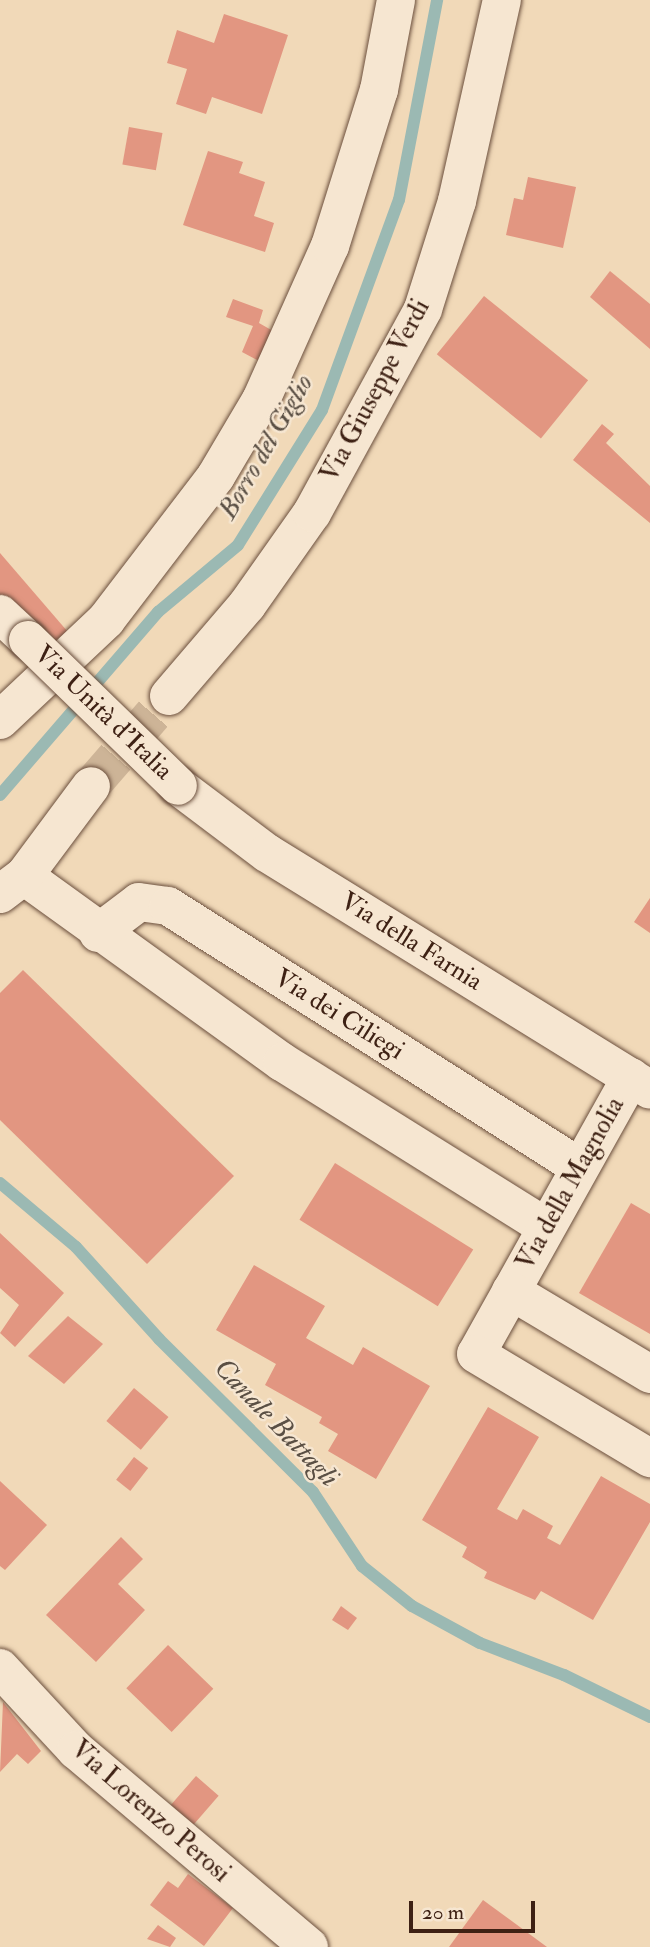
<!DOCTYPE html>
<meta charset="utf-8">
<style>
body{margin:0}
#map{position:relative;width:650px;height:1947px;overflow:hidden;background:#f1d9b8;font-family:"IM FELL Double Pica",serif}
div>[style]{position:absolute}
.stream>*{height:12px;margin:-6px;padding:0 6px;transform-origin:6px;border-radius:6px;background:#9bb9b3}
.building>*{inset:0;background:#e29681;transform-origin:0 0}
.street-tunnel>*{height:38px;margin-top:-19px;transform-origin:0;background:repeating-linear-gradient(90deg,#cdb497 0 38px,transparent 0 57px)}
.roads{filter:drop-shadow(0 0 2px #6b4f3d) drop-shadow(0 0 2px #6b4f3d)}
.street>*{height:38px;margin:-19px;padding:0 19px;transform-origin:19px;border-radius:19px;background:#f6e6d1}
.bridges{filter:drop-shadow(0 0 2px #6b4f3d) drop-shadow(0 0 2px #6b4f3d)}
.street-bridge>*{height:38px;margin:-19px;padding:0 19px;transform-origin:19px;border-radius:19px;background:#f6e6d1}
span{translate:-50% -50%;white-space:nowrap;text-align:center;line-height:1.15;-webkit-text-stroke:5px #f6e6d1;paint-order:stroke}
.street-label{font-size:26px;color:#3e2114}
.water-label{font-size:28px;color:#5a4f44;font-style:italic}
.scale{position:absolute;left:409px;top:1901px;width:126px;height:32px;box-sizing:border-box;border:4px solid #3e2114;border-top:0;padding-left:9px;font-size:21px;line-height:24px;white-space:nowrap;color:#3e2114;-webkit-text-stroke:5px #f6e6d1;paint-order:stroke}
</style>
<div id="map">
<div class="stream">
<div style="left:0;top:795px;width:242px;rotate:-49.2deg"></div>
<div style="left:158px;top:612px;width:104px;rotate:-39.9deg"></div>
<div style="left:238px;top:545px;width:159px;rotate:-58.1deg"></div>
<div style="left:322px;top:410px;width:224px;rotate:-69.9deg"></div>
<div style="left:399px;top:200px;width:204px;rotate:-79.2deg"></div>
<div style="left:0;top:1183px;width:99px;rotate:40.1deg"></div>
<div style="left:76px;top:1247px;width:124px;rotate:47.9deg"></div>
<div style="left:159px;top:1339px;width:217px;rotate:44.8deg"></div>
<div style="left:313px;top:1492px;width:89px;rotate:56.5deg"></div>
<div style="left:362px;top:1566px;width:64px;rotate:38.7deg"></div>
<div style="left:412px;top:1606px;width:77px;rotate:28.6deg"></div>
<div style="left:480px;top:1643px;width:90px;rotate:20.9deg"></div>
<div style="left:564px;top:1675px;width:96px;rotate:26deg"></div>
</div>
<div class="building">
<div style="clip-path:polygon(224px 14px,288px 35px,262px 114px,212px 97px,206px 114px,176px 104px,187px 69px,167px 63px,177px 30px,214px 43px)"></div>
<div style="left:129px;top:127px;width:34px;height:38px;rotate:10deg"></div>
<div style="clip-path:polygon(208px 151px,243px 162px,239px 173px,265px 182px,254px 216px,274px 223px,265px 252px,183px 225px)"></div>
<div style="clip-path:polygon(528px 177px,576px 187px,563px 248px,506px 235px,514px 198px,523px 200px)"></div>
<div style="clip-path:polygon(610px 271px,650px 304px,650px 349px,590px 297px)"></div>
<div style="left:484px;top:296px;width:134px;height:75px;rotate:39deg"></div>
<div style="clip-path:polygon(233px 299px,263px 310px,259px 323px,273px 331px,259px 361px,242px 352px,253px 326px,226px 317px)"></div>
<div style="clip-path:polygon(602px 424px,614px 434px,606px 443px,650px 486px,650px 523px,573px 460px)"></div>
<div style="clip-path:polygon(0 553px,68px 632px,50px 647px,0 604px)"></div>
<div style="clip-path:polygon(650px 898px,650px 933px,634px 922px)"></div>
<div style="clip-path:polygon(23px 970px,234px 1176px,147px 1264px,0 1120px,0 993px)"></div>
<div style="left:335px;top:1163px;width:163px;height:67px;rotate:32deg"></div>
<div style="clip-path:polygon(631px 1203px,650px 1214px,650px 1334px,579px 1293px)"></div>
<div style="clip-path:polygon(0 1233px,64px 1293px,15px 1347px,0 1333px,19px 1305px,0 1288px)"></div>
<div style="clip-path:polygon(254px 1265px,325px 1306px,306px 1338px,353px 1365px,363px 1347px,430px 1386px,376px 1479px,328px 1451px,338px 1434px,319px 1423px,322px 1417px,265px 1385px,276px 1364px,216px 1330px)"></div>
<div style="clip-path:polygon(68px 1316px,103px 1344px,64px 1384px,28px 1356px)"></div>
<div style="left:134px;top:1388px;width:45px;height:43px;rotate:40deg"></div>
<div style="clip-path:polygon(488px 1407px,539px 1437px,497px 1509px,517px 1520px,523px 1509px,553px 1526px,547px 1538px,560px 1545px,601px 1476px,650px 1504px,650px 1522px,593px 1620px,541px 1591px,535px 1600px,484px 1578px,487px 1572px,462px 1557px,467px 1547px,422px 1520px)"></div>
<div style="left:134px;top:1457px;width:18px;height:29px;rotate:38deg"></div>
<div style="clip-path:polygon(0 1481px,47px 1525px,5px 1570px,0 1566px)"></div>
<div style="clip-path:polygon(121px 1537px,143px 1559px,118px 1584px,145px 1610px,96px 1662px,46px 1615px)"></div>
<div style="clip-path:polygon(341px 1606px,357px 1618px,348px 1630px,332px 1620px)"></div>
<div style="left:168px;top:1645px;width:63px;height:60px;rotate:44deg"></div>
<div style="clip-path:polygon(3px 1702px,41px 1751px,28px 1764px,17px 1754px,0 1772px)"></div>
<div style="left:196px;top:1776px;width:30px;height:45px;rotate:41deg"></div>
<div style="clip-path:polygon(188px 1874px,233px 1908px,204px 1946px,150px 1905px,168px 1881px,178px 1888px)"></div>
<div style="clip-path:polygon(483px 1900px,547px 1947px,449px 1947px)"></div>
<div style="clip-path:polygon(158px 1925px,176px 1938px,170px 1947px,147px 1939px)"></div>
</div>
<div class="street-tunnel">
<div style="left:91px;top:786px;width:119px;rotate:-49.1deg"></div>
</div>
<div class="roads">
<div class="street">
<div style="left:0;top:614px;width:38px;rotate:43deg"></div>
<div style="left:169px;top:696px;width:120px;rotate:-49.4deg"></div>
<div style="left:247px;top:605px;width:113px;rotate:-54.8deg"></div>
<div style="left:312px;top:513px;width:232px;rotate:-61.4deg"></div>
<div style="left:423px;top:309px;width:113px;rotate:-72.5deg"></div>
<div style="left:457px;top:201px;width:206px;rotate:-77.4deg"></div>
<div style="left:0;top:720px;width:146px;rotate:-43.3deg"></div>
<div style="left:106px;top:620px;width:181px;rotate:-52.6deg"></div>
<div style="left:216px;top:476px;width:88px;rotate:-59.4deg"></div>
<div style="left:261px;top:400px;width:169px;rotate:-65.9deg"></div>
<div style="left:330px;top:246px;width:164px;rotate:-72.6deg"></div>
<div style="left:379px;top:90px;width:92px;rotate:-79.3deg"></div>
<div style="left:178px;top:786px;width:111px;rotate:37deg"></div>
<div style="left:267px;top:853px;width:450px;rotate:31.7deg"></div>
<div style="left:24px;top:876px;width:318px;rotate:35.8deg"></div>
<div style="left:282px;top:1062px;width:309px;rotate:32deg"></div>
<div style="left:0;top:894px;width:30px;rotate:-37deg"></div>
<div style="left:24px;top:876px;width:112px;rotate:-53.3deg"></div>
<div style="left:98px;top:933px;width:51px;rotate:-37.1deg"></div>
<div style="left:139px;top:902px;width:29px;rotate:8deg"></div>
<div style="left:168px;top:906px;width:487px;rotate:32.4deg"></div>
<div style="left:631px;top:1077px;width:317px;rotate:119.2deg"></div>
<div style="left:476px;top:1354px;width:203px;rotate:30.9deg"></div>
<div style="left:511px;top:1291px;width:162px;rotate:30.8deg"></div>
<div style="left:0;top:1668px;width:112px;rotate:47.2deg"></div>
<div style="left:76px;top:1750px;width:305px;rotate:40.2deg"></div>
</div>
</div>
<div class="bridges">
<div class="street-bridge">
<div style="left:28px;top:640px;width:209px;rotate:44.2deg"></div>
</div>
</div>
<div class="street-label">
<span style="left:376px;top:391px;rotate:-62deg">Via Giuseppe Verdi</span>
<span style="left:103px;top:713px;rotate:44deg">Via Unità d'Italia</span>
<span style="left:411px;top:942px;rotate:32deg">Via della Farnia</span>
<span style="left:339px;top:1015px;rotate:32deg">Via dei Ciliegi</span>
<span style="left:571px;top:1184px;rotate:-61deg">Via della Magnolia</span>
<span style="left:150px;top:1812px;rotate:41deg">Via Lorenzo Perosi</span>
</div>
<div class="water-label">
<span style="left:266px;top:447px;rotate:-60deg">Borro del Giglio</span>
<span style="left:276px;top:1423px;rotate:46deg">Canale Battagli</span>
</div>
<div class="scale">20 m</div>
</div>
